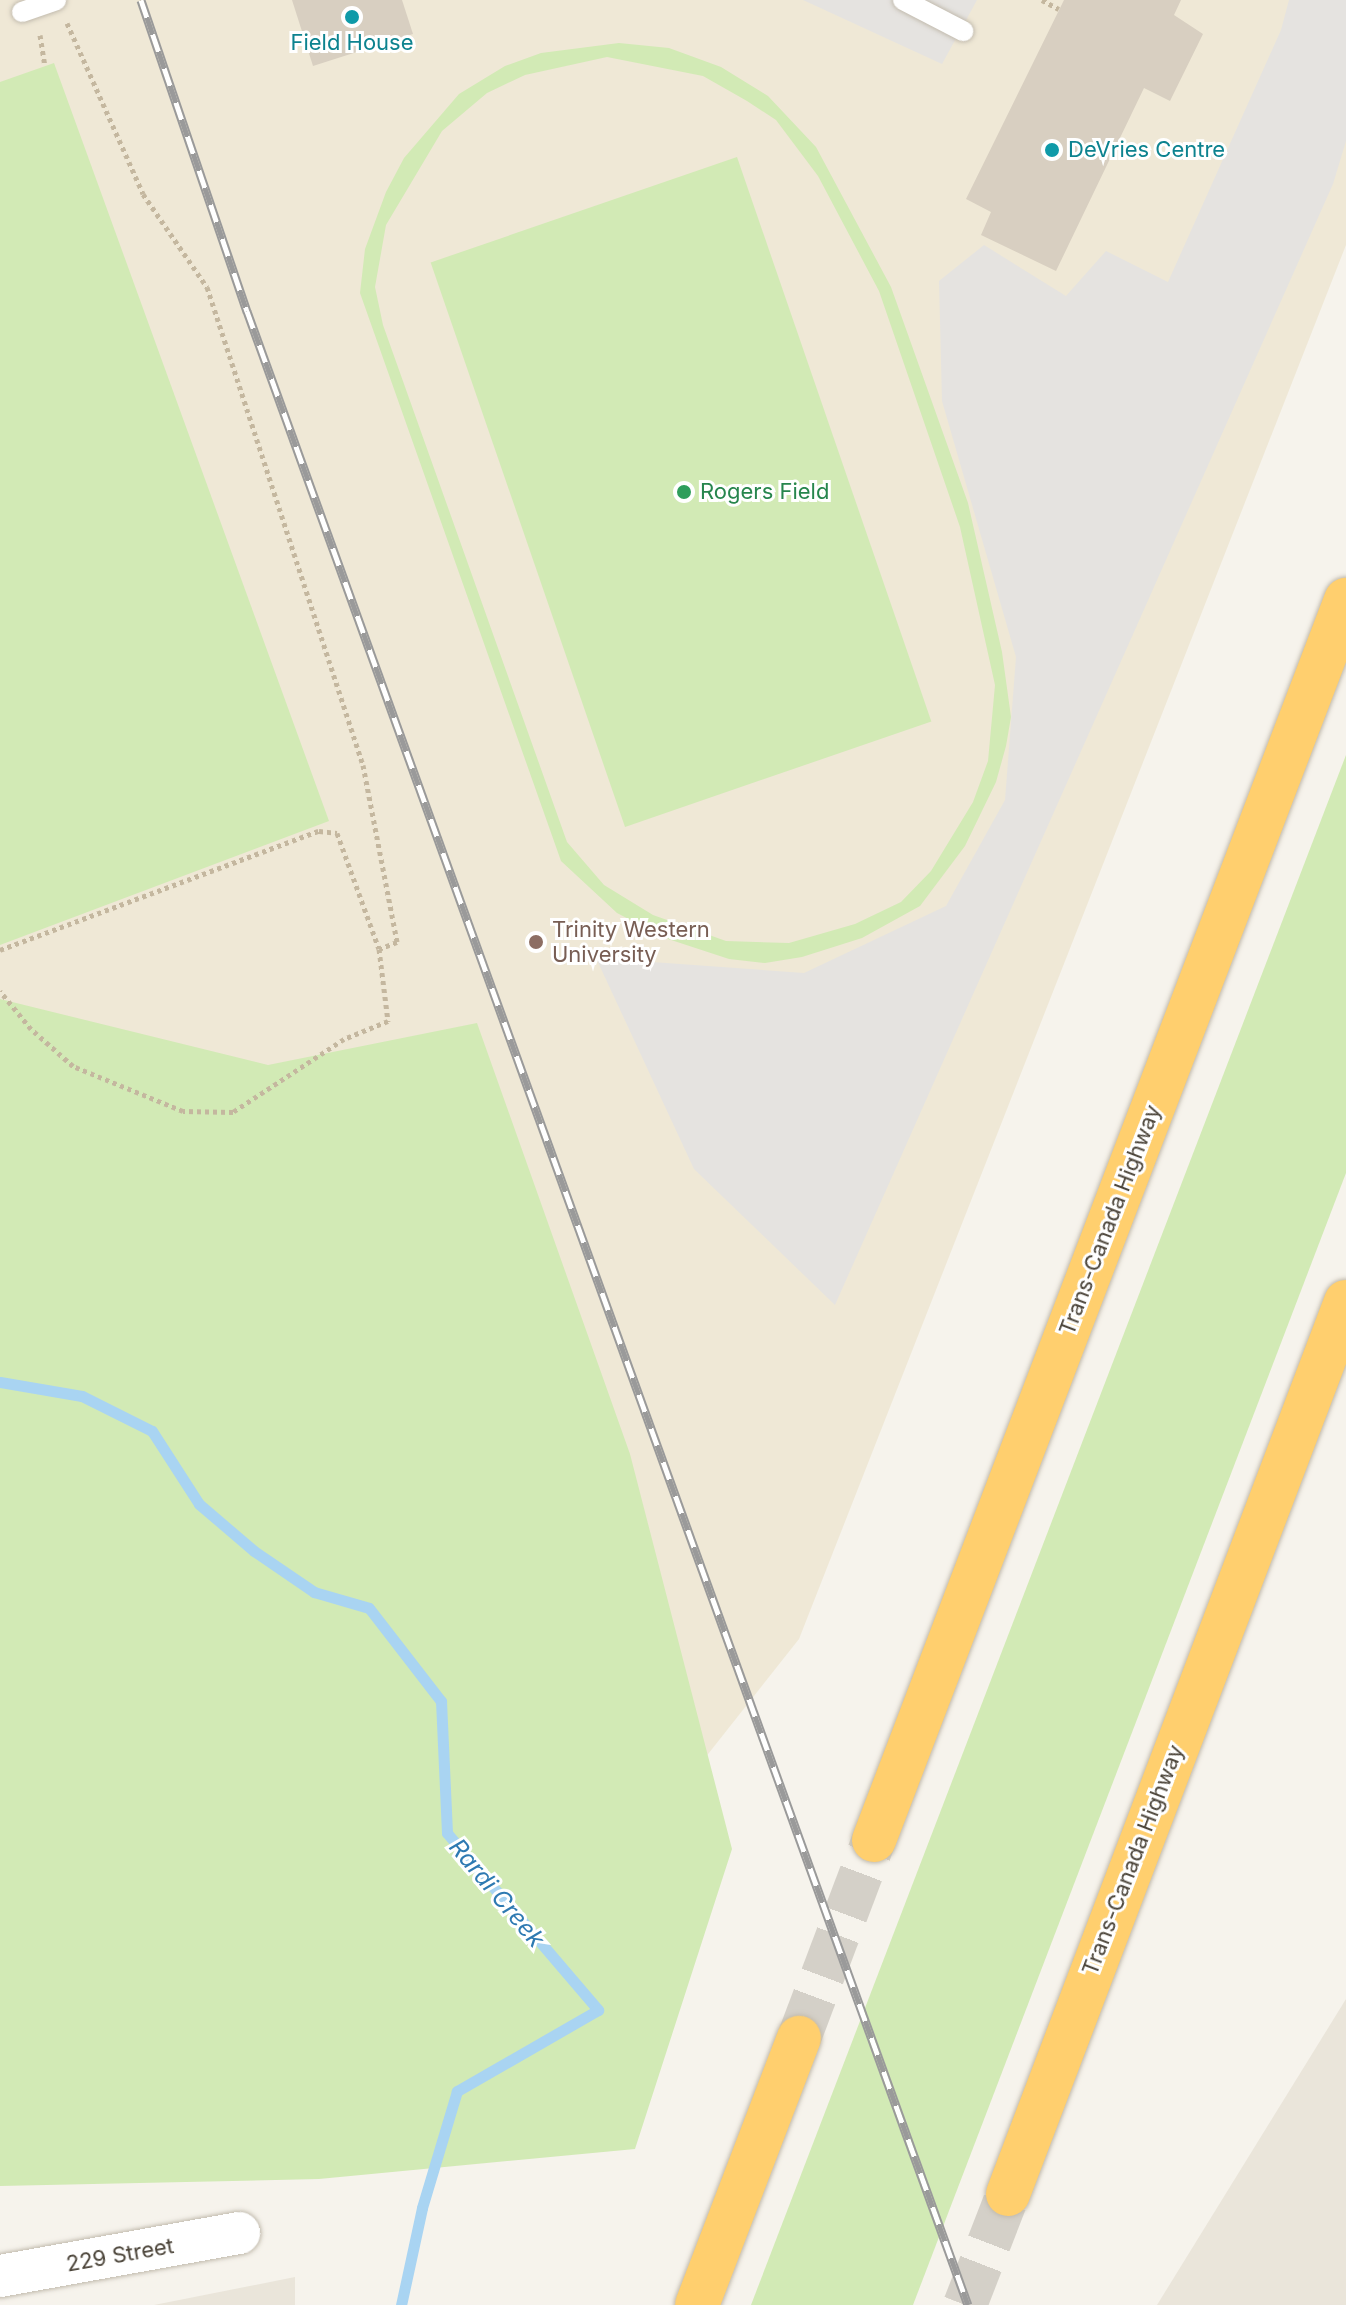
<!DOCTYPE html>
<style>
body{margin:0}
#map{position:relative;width:1346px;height:2305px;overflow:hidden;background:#f6f3ec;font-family:Inter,sans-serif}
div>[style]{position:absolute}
.residential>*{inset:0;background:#eae5da}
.education>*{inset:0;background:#efe8d6}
.green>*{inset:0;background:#d2eab5;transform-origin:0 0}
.parking>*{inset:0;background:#e5e3e0}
.stream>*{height:11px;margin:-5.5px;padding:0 5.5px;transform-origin:5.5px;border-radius:5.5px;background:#a9d4f2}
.building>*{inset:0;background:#d8cfc1}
.motorway-tunnel>*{height:44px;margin-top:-22px;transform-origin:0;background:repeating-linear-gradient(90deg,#d4d0c8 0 44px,transparent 0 66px)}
.path>*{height:5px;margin-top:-2.5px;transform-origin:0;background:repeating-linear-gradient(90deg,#c4b79f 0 4px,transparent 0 8px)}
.roads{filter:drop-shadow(0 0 2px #c2bbae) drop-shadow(0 0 2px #c2bbae)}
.service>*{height:20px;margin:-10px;padding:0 10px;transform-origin:10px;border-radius:10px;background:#fff}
.minor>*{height:42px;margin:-21px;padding:0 21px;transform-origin:21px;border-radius:21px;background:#fff}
.motorway>*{height:44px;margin:-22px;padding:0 22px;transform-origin:22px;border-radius:22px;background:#ffcf6e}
.rail>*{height:9px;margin-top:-4.5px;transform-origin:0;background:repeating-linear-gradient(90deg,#fff 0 18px,#9a9a9a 0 36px);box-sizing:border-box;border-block:2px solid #9a9a9a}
.dots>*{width:22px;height:22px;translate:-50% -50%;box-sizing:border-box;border:4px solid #fff;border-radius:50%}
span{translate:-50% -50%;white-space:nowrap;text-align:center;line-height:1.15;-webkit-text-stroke:6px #fff;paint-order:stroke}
.culture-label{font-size:22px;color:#0d838f}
.left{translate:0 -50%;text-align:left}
.leisure-label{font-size:22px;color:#27864d}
.education-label{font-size:22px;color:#785e54}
.street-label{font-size:22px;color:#4b4439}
.water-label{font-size:24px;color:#2e7ab2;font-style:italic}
</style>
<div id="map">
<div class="residential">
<div style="clip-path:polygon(1346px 1999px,1346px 2305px,1157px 2305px)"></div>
<div style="clip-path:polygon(295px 2277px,295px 2305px,154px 2305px)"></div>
</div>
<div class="education">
<div style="clip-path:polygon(0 0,1346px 0,1346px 245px,799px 1639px,479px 2044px,0 1774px)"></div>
</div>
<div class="green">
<div style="clip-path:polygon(evenodd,619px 43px,669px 48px,721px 67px,768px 96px,816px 147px,891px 287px,968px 503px,1002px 652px,1011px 717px,1006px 746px,996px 782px,965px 846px,920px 906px,862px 938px,802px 957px,765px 963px,729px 959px,665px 938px,617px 913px,561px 861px,360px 293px,365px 249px,386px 192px,404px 158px,459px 94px,505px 66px,541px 53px,619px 43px,607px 57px,703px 76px,747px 101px,776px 120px,818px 176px,879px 291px,960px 527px,995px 685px,988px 761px,973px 802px,931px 871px,901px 902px,855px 924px,789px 943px,726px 941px,653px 915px,604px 885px,567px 842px,383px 325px,375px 287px,386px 225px,442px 131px,487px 93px,525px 75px,607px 57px)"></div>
<div style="clip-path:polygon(54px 63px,329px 821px,0 945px,0 82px)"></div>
<div style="left:737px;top:157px;width:597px;height:324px;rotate:71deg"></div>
<div style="clip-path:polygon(1346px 755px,1346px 1173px,913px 2305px,751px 2305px)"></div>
<div style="clip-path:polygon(0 999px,268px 1065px,477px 1023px,630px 1454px,732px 1849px,635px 2149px,319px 2179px,0 2186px)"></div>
</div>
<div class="parking">
<div style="clip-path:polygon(803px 0,977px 0,942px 64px)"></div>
<div style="clip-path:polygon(1289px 0,1346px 0,1346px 141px,1333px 184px,835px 1305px,694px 1169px,596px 958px,804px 973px,946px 906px,1005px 800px,1016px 657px,942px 401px,939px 281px,984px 245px,1066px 296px,1106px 251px,1168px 282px,1281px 30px)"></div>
</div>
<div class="stream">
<div style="left:0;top:1382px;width:83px;rotate:9.7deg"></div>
<div style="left:82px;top:1396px;width:78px;rotate:26.6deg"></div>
<div style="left:152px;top:1431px;width:87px;rotate:57.2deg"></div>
<div style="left:199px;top:1504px;width:72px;rotate:40.5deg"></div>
<div style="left:254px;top:1551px;width:73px;rotate:34.3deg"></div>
<div style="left:314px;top:1592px;width:57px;rotate:16.2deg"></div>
<div style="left:369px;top:1608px;width:118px;rotate:52.3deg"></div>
<div style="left:441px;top:1701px;width:132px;rotate:87.4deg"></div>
<div style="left:447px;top:1833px;width:233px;rotate:49.5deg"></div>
<div style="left:598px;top:2010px;width:163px;rotate:150.1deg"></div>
<div style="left:457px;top:2091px;width:122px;rotate:106.7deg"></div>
<div style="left:422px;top:2208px;width:99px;rotate:102.2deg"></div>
</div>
<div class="building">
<div style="clip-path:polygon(292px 0,402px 0,413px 34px,313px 66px)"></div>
<div style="clip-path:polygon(1064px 0,1181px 0,1174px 15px,1203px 34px,1170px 101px,1144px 88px,1056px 271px,981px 235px,991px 212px,966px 199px)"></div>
</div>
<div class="motorway-tunnel">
<div style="left:799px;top:2038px;width:212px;rotate:-69.3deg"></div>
<div style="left:965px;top:2305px;width:119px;rotate:-68.8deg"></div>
</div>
<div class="path">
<div style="left:1042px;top:0;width:19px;rotate:28deg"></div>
<div style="left:67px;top:23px;width:187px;rotate:66deg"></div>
<div style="left:143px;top:194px;width:113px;rotate:55.5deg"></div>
<div style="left:207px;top:287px;width:503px;rotate:71.93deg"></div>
<div style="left:363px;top:765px;width:180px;rotate:79.1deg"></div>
<div style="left:397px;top:942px;width:19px;rotate:159deg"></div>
<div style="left:40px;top:35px;width:31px;rotate:81deg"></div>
<div style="left:0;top:950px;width:340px;rotate:-20.5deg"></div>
<div style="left:319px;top:831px;width:18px;rotate:6deg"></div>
<div style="left:337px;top:833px;width:123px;rotate:70.1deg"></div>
<div style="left:379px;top:949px;width:73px;rotate:82.9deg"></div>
<div style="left:388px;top:1021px;width:48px;rotate:157.8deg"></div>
<div style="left:344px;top:1039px;width:133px;rotate:146.7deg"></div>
<div style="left:233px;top:1112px;width:50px;rotate:-178.9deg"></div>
<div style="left:183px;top:1111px;width:119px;rotate:-157.8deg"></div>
<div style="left:73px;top:1066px;width:56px;rotate:-138.6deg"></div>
<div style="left:31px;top:1029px;width:49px;rotate:-129.2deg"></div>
</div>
<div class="roads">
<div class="service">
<div style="left:903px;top:0;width:68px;rotate:27.3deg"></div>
<div style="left:22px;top:12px;width:36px;rotate:-19deg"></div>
</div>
<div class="minor">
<div style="left:0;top:2276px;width:243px;rotate:-10.2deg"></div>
</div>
<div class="motorway">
<div style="left:874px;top:1840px;width:1327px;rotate:-69.16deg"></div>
<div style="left:1008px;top:2194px;width:954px;rotate:-69.25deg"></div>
<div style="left:697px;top:2305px;width:286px;rotate:-69.1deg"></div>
</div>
</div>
<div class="rail">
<div style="left:141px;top:0;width:329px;rotate:71.2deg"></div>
<div style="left:247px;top:311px;width:2120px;rotate:70.12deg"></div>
</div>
<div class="dots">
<div style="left:352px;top:17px;background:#0f9aa8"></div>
<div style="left:1052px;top:150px;background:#0f9aa8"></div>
<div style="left:684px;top:492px;background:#2e9e5b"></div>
<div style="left:536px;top:942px;background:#8d6e63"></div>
</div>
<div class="culture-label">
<span style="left:352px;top:43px">Field House</span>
<span class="left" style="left:1068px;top:150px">DeVries Centre</span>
</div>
<div class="leisure-label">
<span class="left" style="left:700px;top:492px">Rogers Field</span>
</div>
<div class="education-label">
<span class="left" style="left:552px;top:942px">Trinity Western<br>University</span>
</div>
<div class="street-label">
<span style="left:1110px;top:1220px;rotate:-69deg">Trans-Canada Highway</span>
<span style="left:1133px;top:1860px;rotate:-69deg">Trans-Canada Highway</span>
<span style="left:120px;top:2255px;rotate:-10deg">229 Street</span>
</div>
<div class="water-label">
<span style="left:497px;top:1893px;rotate:50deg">Rardi Creek</span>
</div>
</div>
